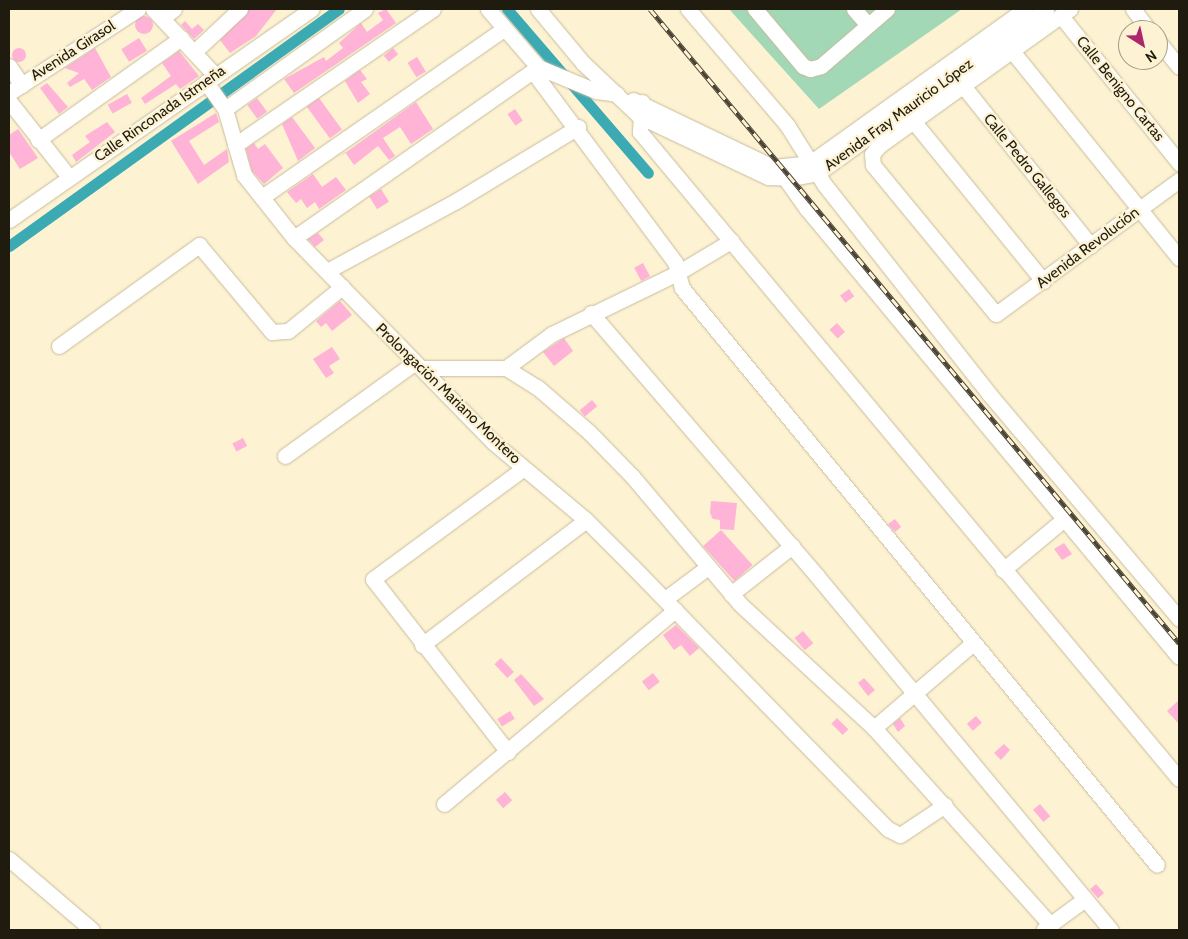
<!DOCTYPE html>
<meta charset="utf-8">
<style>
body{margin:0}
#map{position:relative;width:1188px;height:939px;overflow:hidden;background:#fdf2d2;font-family:Cabin,sans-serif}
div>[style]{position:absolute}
.green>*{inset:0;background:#a3d8b7}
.canal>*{height:11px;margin:-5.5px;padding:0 5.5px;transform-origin:5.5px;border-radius:5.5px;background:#3baab3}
.building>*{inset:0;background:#ffb3d7;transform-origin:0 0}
.round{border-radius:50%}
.roads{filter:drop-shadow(0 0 1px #c7bc9d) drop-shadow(0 0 1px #c7bc9d)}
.minor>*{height:15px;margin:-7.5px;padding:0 7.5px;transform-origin:7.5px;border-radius:7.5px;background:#fff}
.rail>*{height:5px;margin-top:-2.5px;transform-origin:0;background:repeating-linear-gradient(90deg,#fdf2d2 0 9px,#484233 0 18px);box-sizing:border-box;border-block:1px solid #484233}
span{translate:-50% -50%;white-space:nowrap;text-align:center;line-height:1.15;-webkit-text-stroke:4.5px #fdf2d2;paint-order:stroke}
.street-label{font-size:15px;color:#1f1b0f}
.frame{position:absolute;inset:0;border:10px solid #1f1b0f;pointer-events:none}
.north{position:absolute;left:1118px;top:20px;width:50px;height:50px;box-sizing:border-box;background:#fdf2d2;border:1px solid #a49c84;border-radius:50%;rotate:145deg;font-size:14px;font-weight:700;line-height:20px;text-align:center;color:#1f1b0f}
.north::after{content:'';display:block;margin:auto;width:18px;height:22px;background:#ae266b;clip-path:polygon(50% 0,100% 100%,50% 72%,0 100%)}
</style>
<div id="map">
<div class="green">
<div style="clip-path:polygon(729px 9px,962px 9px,819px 109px)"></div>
</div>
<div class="canal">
<div style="left:507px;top:9px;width:216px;rotate:49.3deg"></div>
<div style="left:9px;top:246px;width:406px;rotate:-35.7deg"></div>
</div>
<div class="building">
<div style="clip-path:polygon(249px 9px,277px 9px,256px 36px,230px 53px,220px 40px)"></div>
<div style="clip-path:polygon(386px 9px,396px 23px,294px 93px,284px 79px,324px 57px,326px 61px,343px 48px,339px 43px,361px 23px,367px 32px,383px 20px,378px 13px)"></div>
<div class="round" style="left:135px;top:16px;width:18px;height:18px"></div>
<div style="clip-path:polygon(185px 21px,192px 29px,198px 24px,204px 30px,194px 39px,181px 25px)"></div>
<div style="left:139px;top:38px;width:15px;height:21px;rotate:58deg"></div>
<div style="clip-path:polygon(95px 48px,111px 77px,92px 90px,84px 79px,70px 87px,67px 83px,79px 73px,65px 68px)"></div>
<div style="left:393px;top:48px;width:8px;height:12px;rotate:50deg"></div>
<div class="round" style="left:12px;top:48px;width:14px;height:14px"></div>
<div style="clip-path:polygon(179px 51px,199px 76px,180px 89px,176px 84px,145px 104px,141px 98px,171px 76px,162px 63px)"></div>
<div style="left:417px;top:57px;width:17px;height:11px;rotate:59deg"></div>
<div style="clip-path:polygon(360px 70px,367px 79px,361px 82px,370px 94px,358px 103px,345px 81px)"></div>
<div style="clip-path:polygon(47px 83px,68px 107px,59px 114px,40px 88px)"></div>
<div style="left:127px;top:94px;width:10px;height:22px;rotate:61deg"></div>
<div style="left:257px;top:98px;width:17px;height:12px;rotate:54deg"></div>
<div style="left:319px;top:98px;width:39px;height:15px;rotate:54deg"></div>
<div style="clip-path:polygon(416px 102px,433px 129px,411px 144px,400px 127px,383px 138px,395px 156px,389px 160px,378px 146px,354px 165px,345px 152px,341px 156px)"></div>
<div style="left:515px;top:109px;width:14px;height:9px;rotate:56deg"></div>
<div style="clip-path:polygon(216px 113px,219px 122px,189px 141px,204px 165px,227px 149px,229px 162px,198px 184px,171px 141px)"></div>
<div style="clip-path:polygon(292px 117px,315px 148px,298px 161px,282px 124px)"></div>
<div style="clip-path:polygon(107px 122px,115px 132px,76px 162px,72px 155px,90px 142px,85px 136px)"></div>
<div style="clip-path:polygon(18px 129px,38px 158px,20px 169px,9px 152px,9px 135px)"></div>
<div style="clip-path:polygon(254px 143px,258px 149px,265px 144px,283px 168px,264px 184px,252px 171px,246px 149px)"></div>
<div style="clip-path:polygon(313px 174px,322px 187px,336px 177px,346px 190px,319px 209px,315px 202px,307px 208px,301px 199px,296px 203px,287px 192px)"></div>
<div style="left:381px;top:189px;width:15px;height:14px;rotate:58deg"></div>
<div style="clip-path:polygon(318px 233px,324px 240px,315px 247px,308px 239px)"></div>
<div style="left:643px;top:263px;width:15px;height:10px;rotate:62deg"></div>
<div style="left:849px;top:289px;width:9px;height:11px;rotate:54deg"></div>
<div style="clip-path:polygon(340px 301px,352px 315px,332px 331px,326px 323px,321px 327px,316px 321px)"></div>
<div style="left:837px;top:323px;width:12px;height:10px;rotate:48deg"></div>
<div style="clip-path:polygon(564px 338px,573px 351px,554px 366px,543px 352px)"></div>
<div style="clip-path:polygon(332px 347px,340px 359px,329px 366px,334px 373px,326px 378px,313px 359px)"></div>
<div style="left:592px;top:400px;width:8px;height:16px;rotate:50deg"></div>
<div style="left:243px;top:438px;width:9px;height:12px;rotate:63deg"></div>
<div style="clip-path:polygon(711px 501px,737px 503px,734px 530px,720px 529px,720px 520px,713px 519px,710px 513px)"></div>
<div style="clip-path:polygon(895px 519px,901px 527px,895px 532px,888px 524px)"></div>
<div style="left:721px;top:530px;width:47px;height:24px;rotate:48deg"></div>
<div style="clip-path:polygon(1064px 543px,1072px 554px,1062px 560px,1054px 549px)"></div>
<div style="clip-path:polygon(676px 625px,699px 648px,690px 656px,681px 645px,674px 650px,663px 635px)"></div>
<div style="left:803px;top:631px;width:16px;height:11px;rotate:50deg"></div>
<div style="left:501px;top:658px;width:19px;height:9px;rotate:47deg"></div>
<div style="left:653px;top:673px;width:11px;height:14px;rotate:52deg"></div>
<div style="clip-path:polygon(521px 674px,544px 699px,534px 706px,514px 680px)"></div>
<div style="clip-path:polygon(864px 678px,875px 690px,868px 696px,858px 683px)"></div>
<div style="clip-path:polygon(1179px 700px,1179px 724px,1167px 711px)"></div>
<div style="left:510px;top:711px;width:9px;height:15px;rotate:58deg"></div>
<div style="left:976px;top:716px;width:9px;height:12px;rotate:49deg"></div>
<div style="left:837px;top:718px;width:16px;height:8px;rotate:45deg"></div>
<div style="clip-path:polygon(900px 718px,905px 726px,898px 732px,893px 724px)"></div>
<div style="clip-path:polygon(1004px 744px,1010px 750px,1001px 760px,994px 753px)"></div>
<div style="left:505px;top:792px;width:11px;height:12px;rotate:49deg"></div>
<div style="left:1040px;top:804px;width:16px;height:9px;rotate:50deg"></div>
<div style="left:1096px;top:884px;width:12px;height:8px;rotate:48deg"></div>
</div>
<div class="roads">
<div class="minor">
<div style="left:153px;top:9px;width:91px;rotate:46.8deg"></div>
<div style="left:488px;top:9px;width:77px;rotate:49.2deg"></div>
<div style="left:538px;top:67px;width:63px;rotate:22.5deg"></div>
<div style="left:596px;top:91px;width:21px;rotate:8deg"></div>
<div style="left:538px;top:9px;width:70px;rotate:50.2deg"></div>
<div style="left:583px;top:63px;width:77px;rotate:43.4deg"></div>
<div style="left:639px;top:116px;width:143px;rotate:25.3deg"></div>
<div style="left:768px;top:177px;width:24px;rotate:2deg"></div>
<div style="left:792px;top:178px;width:26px;rotate:-11deg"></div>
<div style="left:818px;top:173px;width:281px;rotate:-35.7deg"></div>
<div style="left:688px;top:9px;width:153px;rotate:49.5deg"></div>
<div style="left:787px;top:125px;width:70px;rotate:57.9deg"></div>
<div style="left:824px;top:184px;width:268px;rotate:51.8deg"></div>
<div style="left:990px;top:395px;width:293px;rotate:49.8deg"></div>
<div style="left:755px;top:9px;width:75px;rotate:49.9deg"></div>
<div style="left:803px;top:66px;width:8px;rotate:23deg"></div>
<div style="left:810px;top:69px;width:11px;rotate:-15deg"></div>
<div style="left:821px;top:66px;width:87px;rotate:-40.8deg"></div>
<div style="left:854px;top:9px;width:21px;rotate:49deg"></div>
<div style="left:1070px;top:9px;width:234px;rotate:144.4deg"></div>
<div style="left:880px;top:145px;width:12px;rotate:132deg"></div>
<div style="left:872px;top:154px;width:11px;rotate:85deg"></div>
<div style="left:873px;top:165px;width:193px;rotate:50.5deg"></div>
<div style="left:996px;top:314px;width:227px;rotate:-36.2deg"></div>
<div style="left:1133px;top:9px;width:26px;rotate:53deg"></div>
<div style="left:1061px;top:16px;width:189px;rotate:51.2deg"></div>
<div style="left:162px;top:18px;width:15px;rotate:-37deg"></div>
<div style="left:1158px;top:41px;width:33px;rotate:51deg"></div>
<div style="left:1012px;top:51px;width:266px;rotate:51.1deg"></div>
<div style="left:194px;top:52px;width:63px;rotate:-43.1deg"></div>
<div style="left:9px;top:66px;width:23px;rotate:56deg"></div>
<div style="left:534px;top:73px;width:236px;rotate:53.3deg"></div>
<div style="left:675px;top:262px;width:27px;rotate:75deg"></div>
<div style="left:682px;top:288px;width:747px;rotate:50.54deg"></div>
<div style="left:206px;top:82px;width:33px;rotate:55deg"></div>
<div style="left:225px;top:109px;width:69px;rotate:73.9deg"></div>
<div style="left:244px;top:175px;width:80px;rotate:51.6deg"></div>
<div style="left:294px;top:238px;width:285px;rotate:45.7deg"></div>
<div style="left:493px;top:442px;width:121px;rotate:40deg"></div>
<div style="left:586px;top:520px;width:65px;rotate:45deg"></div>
<div style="left:632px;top:566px;width:367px;rotate:45.8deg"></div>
<div style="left:888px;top:829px;width:13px;rotate:27deg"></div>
<div style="left:900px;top:835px;width:54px;rotate:-33.7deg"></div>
<div style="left:964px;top:87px;width:203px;rotate:51.4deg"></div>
<div style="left:9px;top:93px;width:154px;rotate:-33.1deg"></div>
<div style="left:633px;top:100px;width:155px;rotate:25.6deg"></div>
<div style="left:773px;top:167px;width:37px;rotate:-6deg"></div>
<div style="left:810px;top:163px;width:264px;rotate:-35.6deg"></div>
<div style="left:9px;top:101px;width:97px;rotate:51.7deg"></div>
<div style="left:642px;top:102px;width:30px;rotate:94deg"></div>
<div style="left:640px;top:132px;width:842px;rotate:50.2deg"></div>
<div style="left:225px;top:109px;width:172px;rotate:-35.5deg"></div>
<div style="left:914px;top:122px;width:205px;rotate:50.9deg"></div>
<div style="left:38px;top:140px;width:176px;rotate:-35.5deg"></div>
<div style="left:235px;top:145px;width:240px;rotate:-34.5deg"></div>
<div style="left:777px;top:167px;width:52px;rotate:54.5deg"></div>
<div style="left:807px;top:209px;width:582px;rotate:50.3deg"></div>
<div style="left:262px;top:197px;width:295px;rotate:-34.8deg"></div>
<div style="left:9px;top:220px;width:369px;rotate:-34.9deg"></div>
<div style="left:294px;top:238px;width:298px;rotate:-35deg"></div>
<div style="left:327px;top:271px;width:147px;rotate:-28.5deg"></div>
<div style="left:456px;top:201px;width:143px;rotate:-31.2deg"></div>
<div style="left:591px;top:313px;width:347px;rotate:49.3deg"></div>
<div style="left:817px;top:576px;width:460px;rotate:50.3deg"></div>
<div style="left:59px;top:346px;width:173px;rotate:-35.8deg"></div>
<div style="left:199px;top:245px;width:114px;rotate:50deg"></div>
<div style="left:272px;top:332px;width:16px;rotate:-4deg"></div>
<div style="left:288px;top:331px;width:70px;rotate:-39.2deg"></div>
<div style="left:421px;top:368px;width:85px"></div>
<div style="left:506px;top:368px;width:36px;rotate:32deg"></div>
<div style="left:537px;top:387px;width:69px;rotate:40.9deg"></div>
<div style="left:589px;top:432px;width:62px;rotate:45.7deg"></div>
<div style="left:632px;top:476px;width:167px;rotate:49.8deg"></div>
<div style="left:740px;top:604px;width:183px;rotate:42.8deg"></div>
<div style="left:874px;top:728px;width:265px;rotate:48.1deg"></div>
<div style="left:506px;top:368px;width:57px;rotate:-36.5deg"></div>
<div style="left:552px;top:334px;width:141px;rotate:-26deg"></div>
<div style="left:679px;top:272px;width:61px;rotate:-30.8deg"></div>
<div style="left:285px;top:456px;width:159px;rotate:-35.8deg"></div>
<div style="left:1003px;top:570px;width:80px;rotate:-39.9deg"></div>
<div style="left:731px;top:594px;width:78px;rotate:-38.2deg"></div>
<div style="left:665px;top:599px;width:54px;rotate:-36.7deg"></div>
<div style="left:422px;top:645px;width:206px;rotate:-37.3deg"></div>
<div style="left:874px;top:728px;width:129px;rotate:-40.6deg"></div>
<div style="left:508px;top:752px;width:219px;rotate:-128deg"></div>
<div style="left:373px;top:579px;width:187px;rotate:-36.3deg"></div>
<div style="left:444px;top:804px;width:302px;rotate:-40deg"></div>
<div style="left:9px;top:859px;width:109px;rotate:40.5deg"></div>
<div style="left:1044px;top:929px;width:51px;rotate:-36.2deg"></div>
</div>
</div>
<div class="rail">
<div style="left:650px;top:9px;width:826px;rotate:50.16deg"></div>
</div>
<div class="street-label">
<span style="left:73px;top:51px;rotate:-33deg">Avenida Girasol</span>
<span style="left:1120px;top:89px;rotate:51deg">Calle Benigno Cartas</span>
<span style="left:160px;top:114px;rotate:-35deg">Calle Rinconada Istmeña</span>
<span style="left:899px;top:115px;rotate:-36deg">Avenida Fray Mauricio López</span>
<span style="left:1027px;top:166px;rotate:51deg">Calle Pedro Gallegos</span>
<span style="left:1088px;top:248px;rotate:-37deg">Avenida Revolución</span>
<span style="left:448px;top:394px;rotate:44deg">Prolongación Mariano Montero</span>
</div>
<div class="frame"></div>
<div class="north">N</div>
</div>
